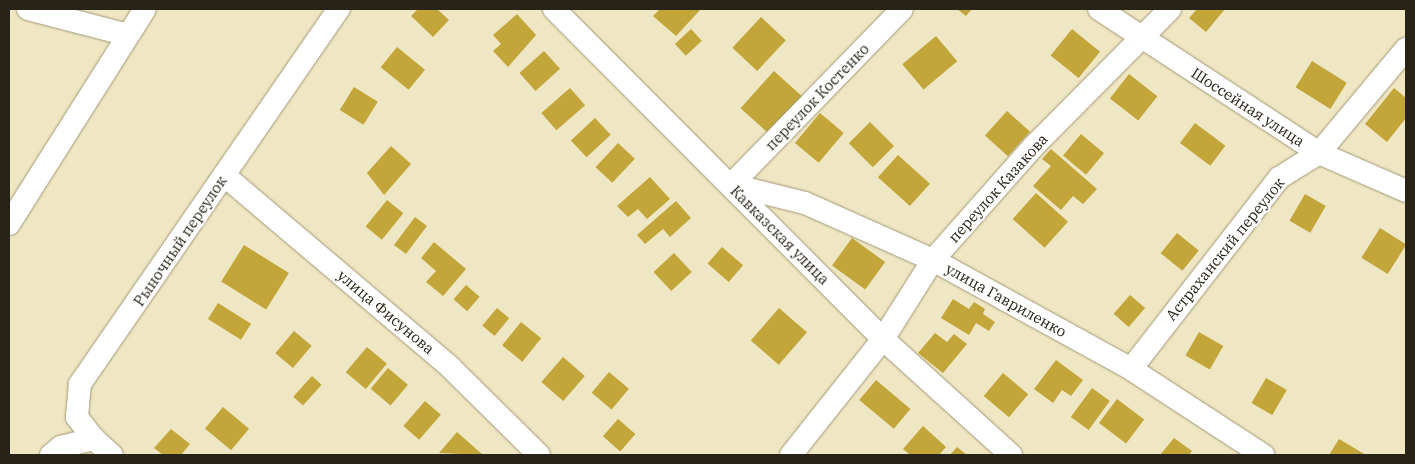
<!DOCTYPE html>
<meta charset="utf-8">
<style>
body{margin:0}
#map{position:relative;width:1415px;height:464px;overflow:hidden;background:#efe6c3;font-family:"IBM Plex Serif",serif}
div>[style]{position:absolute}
.building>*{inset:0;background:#c2a639;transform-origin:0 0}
.roads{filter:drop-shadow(0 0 1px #a29978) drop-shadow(0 0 1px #a29978)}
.minor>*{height:22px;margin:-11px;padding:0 11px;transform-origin:11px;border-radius:11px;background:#fff}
span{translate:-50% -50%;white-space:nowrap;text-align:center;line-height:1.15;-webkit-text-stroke:4.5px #fff;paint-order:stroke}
.street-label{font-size:15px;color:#272316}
.frame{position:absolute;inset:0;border:10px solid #272316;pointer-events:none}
</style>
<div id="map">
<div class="building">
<div style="clip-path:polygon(418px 9px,437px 9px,449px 20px,433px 37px,411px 16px)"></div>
<div style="clip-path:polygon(660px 9px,701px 9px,676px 36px,653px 16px)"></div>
<div style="clip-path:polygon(957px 9px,972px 9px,966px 16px)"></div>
<div style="clip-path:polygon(1197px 9px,1225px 9px,1206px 32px,1189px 18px)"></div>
<div style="clip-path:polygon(517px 14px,536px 35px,508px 67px,493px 51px,501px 44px,493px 35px)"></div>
<div style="left:761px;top:17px;width:34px;height:42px;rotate:43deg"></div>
<div style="left:691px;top:29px;width:16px;height:22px;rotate:47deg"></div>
<div style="left:1072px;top:29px;width:36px;height:34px;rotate:39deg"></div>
<div style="left:936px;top:36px;width:33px;height:44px;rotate:50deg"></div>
<div style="left:397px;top:47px;width:36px;height:26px;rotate:39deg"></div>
<div style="left:544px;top:51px;width:24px;height:33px;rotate:48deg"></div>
<div style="left:1312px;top:61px;width:41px;height:31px;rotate:32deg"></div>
<div style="left:774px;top:71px;width:38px;height:50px;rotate:42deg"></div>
<div style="left:1129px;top:74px;width:36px;height:31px;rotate:38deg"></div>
<div style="left:354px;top:87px;width:28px;height:27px;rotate:32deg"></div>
<div style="left:570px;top:88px;width:23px;height:38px;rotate:49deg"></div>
<div style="clip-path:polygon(1394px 88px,1406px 98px,1406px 118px,1387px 142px,1365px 124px)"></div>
<div style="left:1007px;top:111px;width:31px;height:33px;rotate:42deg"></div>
<div style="left:820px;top:113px;width:31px;height:39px;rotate:40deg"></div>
<div style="left:595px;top:118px;width:23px;height:33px;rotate:47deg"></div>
<div style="left:870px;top:122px;width:34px;height:30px;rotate:45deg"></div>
<div style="left:1195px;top:123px;width:38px;height:25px;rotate:37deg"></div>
<div style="left:1081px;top:134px;width:30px;height:28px;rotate:40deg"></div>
<div style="left:618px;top:143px;width:23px;height:33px;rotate:43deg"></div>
<div style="clip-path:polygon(391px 146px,411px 164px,384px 195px,367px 173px)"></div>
<div style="clip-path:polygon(1051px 149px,1097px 189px,1083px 204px,1073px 196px,1061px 210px,1033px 186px,1051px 166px,1042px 159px)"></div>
<div style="left:898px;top:155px;width:43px;height:30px;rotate:42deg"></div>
<div style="clip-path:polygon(650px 177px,670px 199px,647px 219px,638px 209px,628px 217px,617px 206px)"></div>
<div style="left:1036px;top:193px;width:43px;height:35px;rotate:42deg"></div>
<div style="left:1305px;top:194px;width:24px;height:31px;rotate:30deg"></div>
<div style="left:387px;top:200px;width:21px;height:34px;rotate:39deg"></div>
<div style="clip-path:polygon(676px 201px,691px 218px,670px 237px,663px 229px,645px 244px,637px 235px)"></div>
<div style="left:415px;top:217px;width:15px;height:35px;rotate:37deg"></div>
<div style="left:1380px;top:228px;width:31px;height:35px;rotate:32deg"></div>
<div style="left:1177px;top:233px;width:28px;height:26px;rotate:39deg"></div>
<div style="left:852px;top:238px;width:41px;height:34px;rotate:36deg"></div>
<div style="clip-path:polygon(434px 242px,466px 269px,443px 296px,426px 282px,436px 271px,421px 258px)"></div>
<div style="left:244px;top:245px;width:53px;height:43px;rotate:32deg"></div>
<div style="left:722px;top:247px;width:28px;height:22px;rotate:41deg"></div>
<div style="left:674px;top:253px;width:26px;height:28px;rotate:47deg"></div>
<div style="left:466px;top:285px;width:18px;height:19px;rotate:41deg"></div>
<div style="left:1130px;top:295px;width:20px;height:25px;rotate:41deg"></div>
<div style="clip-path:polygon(953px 299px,969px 309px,974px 302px,985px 309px,983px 314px,995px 322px,989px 331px,976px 323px,969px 335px,941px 318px)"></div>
<div style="left:218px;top:303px;width:39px;height:19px;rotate:32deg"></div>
<div style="left:497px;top:308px;width:16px;height:23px;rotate:40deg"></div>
<div style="left:779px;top:308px;width:37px;height:43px;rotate:41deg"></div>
<div style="left:521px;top:322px;width:26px;height:30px;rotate:39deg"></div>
<div style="left:294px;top:331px;width:23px;height:29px;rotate:40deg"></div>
<div style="left:1199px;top:332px;width:28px;height:27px;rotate:30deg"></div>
<div style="clip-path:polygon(935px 333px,947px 342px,954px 334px,967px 344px,943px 373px,918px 353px)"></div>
<div style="left:367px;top:347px;width:26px;height:33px;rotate:40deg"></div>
<div style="left:563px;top:357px;width:29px;height:33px;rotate:41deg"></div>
<div style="clip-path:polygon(1056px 360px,1083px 380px,1071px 396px,1062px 390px,1053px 403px,1034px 389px)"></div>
<div style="left:388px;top:368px;width:26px;height:27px;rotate:40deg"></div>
<div style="left:609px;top:372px;width:26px;height:27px;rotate:40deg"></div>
<div style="left:1003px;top:373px;width:33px;height:30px;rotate:40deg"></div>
<div style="left:312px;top:376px;width:13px;height:28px;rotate:42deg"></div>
<div style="left:1266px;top:378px;width:24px;height:29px;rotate:30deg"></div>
<div style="left:876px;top:380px;width:45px;height:26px;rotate:40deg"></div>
<div style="left:1092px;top:388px;width:22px;height:36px;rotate:36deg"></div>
<div style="left:1117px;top:399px;width:34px;height:30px;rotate:37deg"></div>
<div style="left:425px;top:401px;width:21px;height:33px;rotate:41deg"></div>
<div style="left:223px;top:407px;width:34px;height:28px;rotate:40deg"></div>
<div style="left:618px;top:419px;width:23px;height:23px;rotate:41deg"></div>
<div style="clip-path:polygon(923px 426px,946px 447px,939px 455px,910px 455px,903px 449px)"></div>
<div style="clip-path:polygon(171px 429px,190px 444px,181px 455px,163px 455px,154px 448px)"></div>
<div style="clip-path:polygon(457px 432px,483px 455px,439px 453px)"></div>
<div style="clip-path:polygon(1174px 438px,1192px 451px,1189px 455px,1160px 455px)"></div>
<div style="clip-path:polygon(1339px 439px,1366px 455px,1329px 455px)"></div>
<div style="clip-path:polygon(957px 447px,967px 455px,950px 455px)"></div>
</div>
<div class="roads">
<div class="minor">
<div style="left:28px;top:9px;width:99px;rotate:14.6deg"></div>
<div style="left:554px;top:9px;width:466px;rotate:45.1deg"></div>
<div style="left:883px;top:339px;width:173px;rotate:42.2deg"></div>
<div style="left:1099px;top:9px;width:263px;rotate:33.2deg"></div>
<div style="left:1319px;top:153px;width:95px;rotate:23.6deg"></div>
<div style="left:225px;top:176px;width:295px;rotate:40.3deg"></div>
<div style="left:450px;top:367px;width:125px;rotate:44.7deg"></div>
<div style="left:731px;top:185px;width:245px;rotate:-45.8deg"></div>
<div style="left:732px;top:185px;width:75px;rotate:13.9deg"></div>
<div style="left:805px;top:203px;width:140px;rotate:24deg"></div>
<div style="left:933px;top:260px;width:226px;rotate:28.8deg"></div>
<div style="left:1131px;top:369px;width:158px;rotate:33.1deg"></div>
<div style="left:9px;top:224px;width:254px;rotate:-57.7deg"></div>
<div style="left:1131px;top:369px;width:242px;rotate:-52.2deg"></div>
<div style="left:1279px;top:178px;width:47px;rotate:-32deg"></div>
<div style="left:1319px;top:153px;width:136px;rotate:-50.1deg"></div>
<div style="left:94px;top:439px;width:24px;rotate:42deg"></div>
<div style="left:51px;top:455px;width:13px;rotate:-39deg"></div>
<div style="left:61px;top:447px;width:34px;rotate:-14deg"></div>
<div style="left:94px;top:439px;width:28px;rotate:-128deg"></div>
<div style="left:77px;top:417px;width:33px;rotate:-85deg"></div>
<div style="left:80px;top:384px;width:456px;rotate:-55.4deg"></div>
<div style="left:791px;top:455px;width:148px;rotate:-51.6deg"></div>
<div style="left:883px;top:339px;width:93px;rotate:-57.7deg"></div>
<div style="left:933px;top:260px;width:152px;rotate:-48.5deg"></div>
<div style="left:1034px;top:146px;width:193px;rotate:-45.2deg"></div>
</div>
</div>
<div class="street-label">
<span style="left:817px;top:97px;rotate:-46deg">переулок Костенко</span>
<span style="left:1248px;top:107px;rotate:33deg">Шоссейная улица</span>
<span style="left:998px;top:188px;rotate:-48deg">переулок Казакова</span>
<span style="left:780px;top:235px;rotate:45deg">Кавказская улица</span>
<span style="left:180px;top:241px;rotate:-56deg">Рыночный переулок</span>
<span style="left:1225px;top:249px;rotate:-51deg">Астраханский переулок</span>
<span style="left:1006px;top:300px;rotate:29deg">улица Гавриленко</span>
<span style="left:386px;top:312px;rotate:40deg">улица Фисунова</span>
</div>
<div class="frame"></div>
</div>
